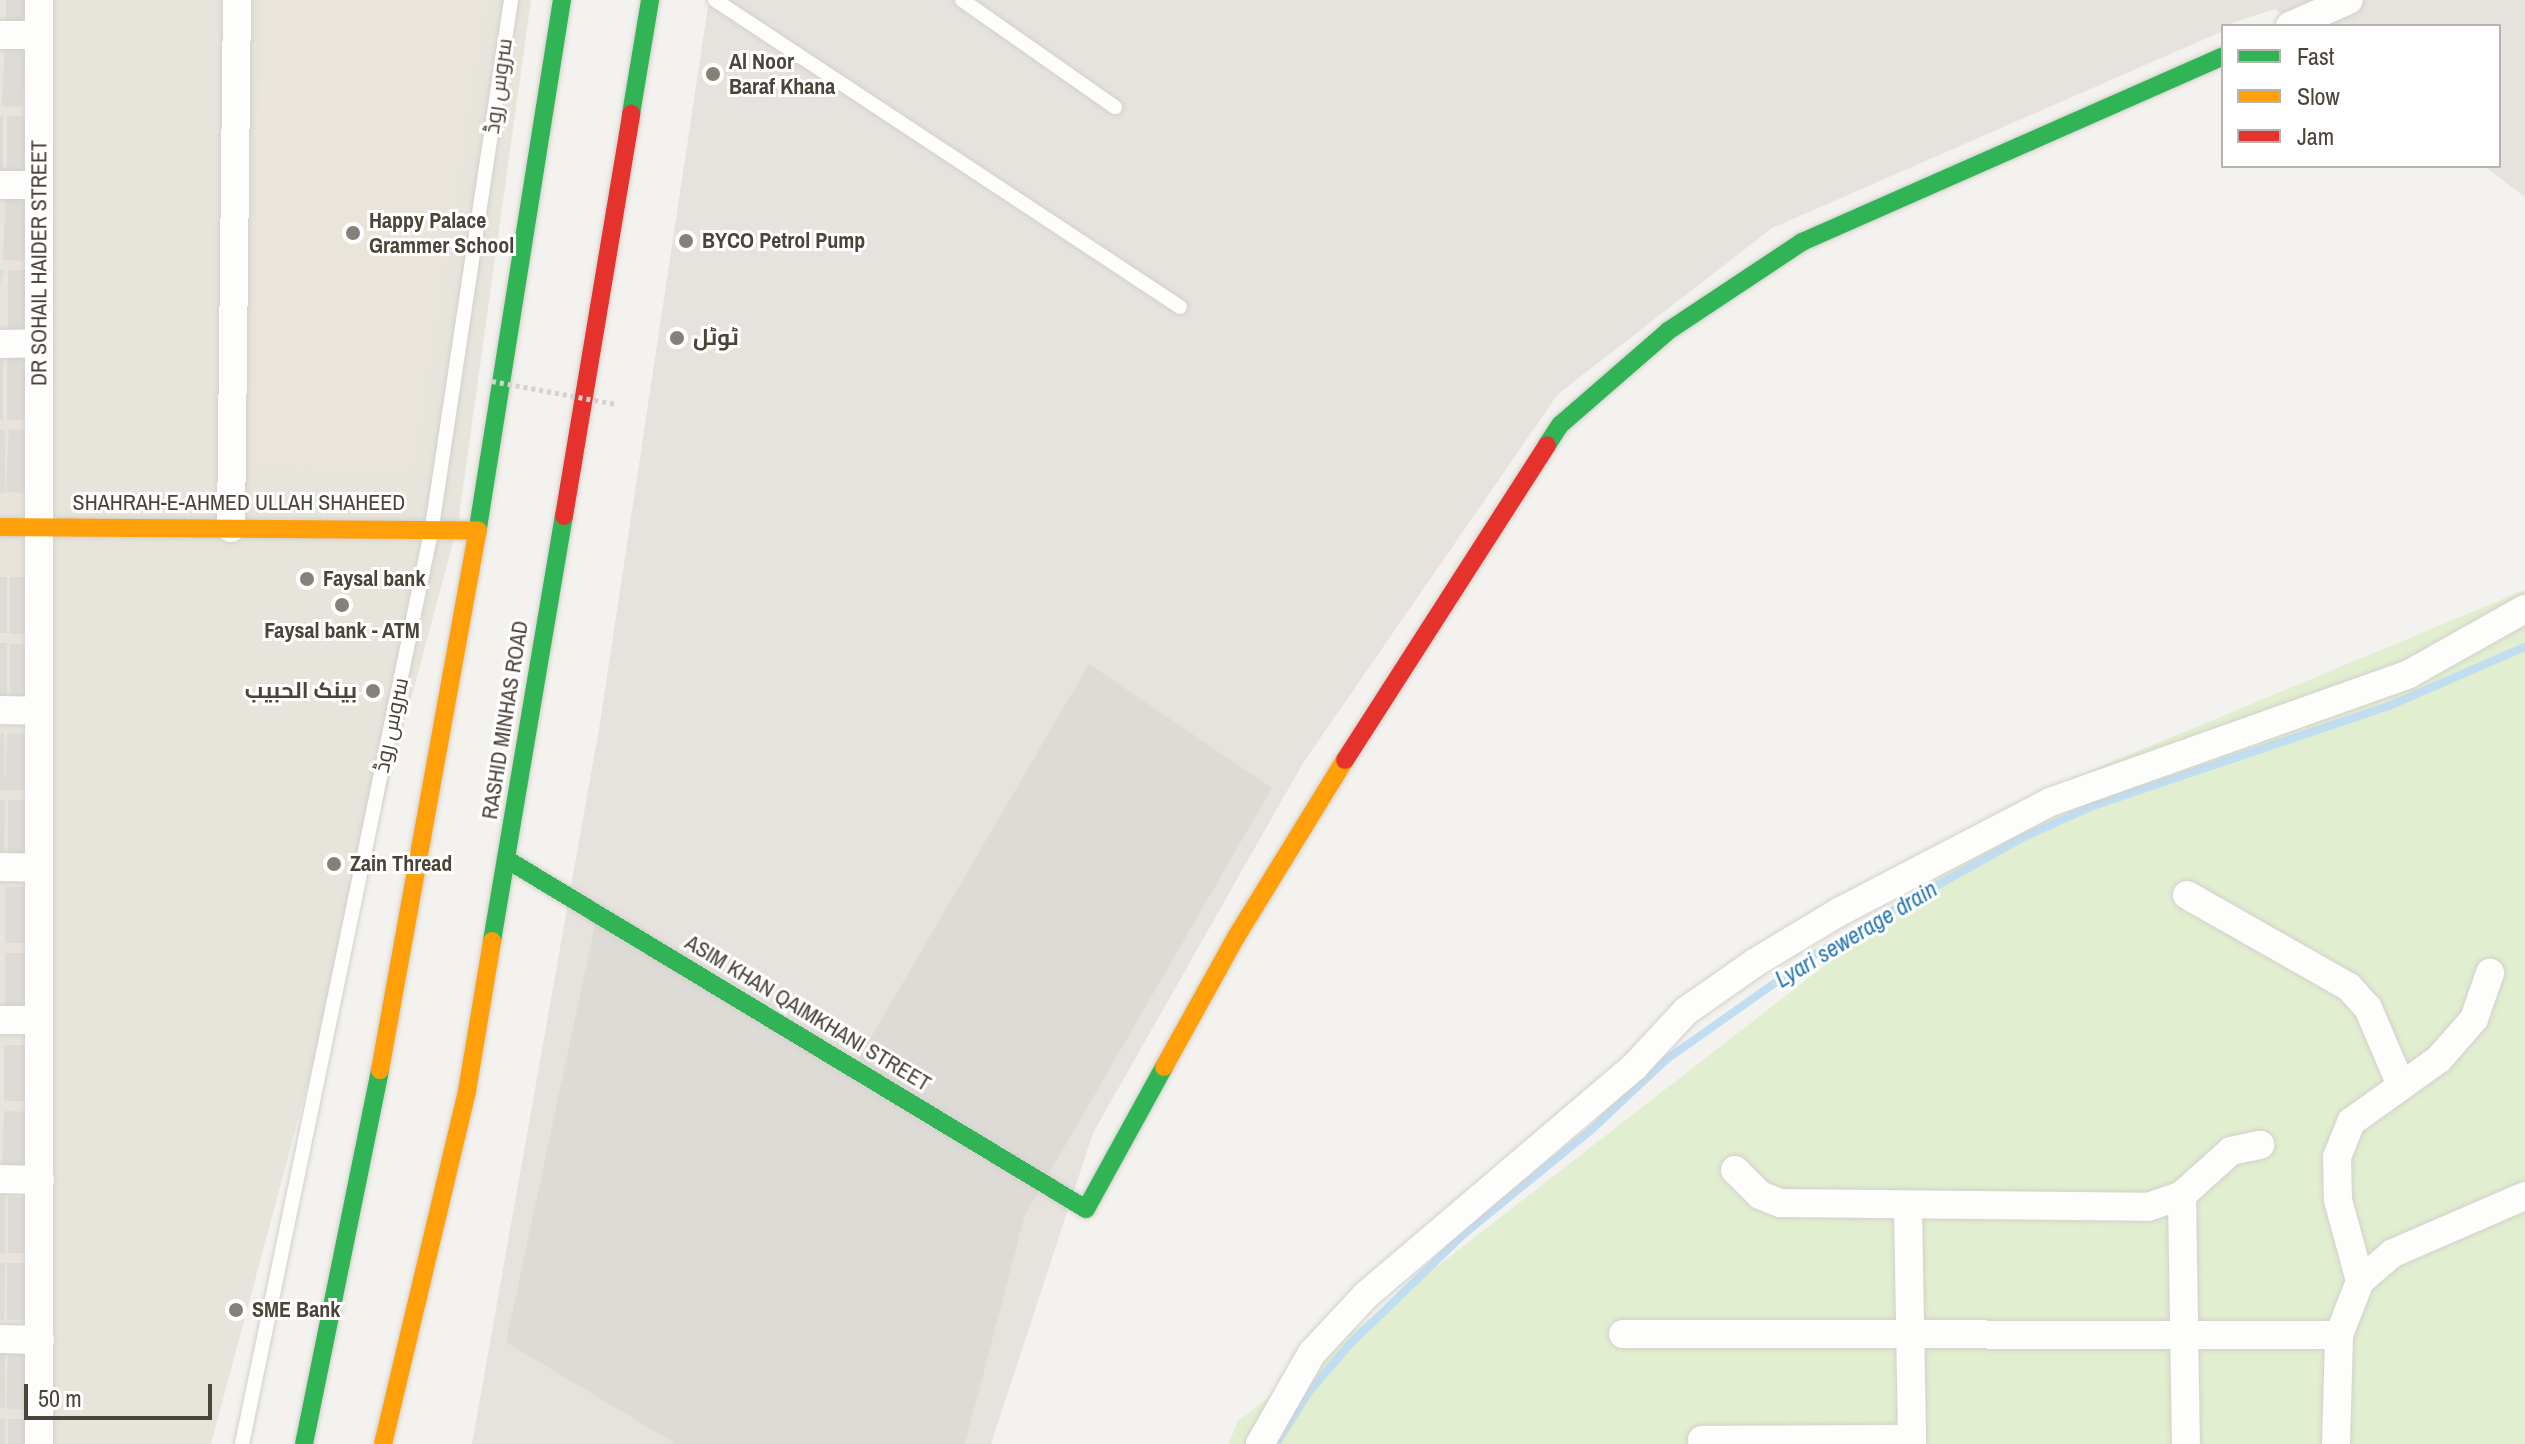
<!DOCTYPE html>
<meta charset="utf-8">
<style>
body{margin:0}
#map{position:relative;width:2525px;height:1444px;overflow:hidden;background:#f4f2ee;font-family:"Archivo Narrow",Cairo,sans-serif}
div>[style]{position:absolute}
.residential>*{inset:0;background:#e7e4dc}
.industrial>*{inset:0;background:#e6e2de}
.education>*{inset:0;background:#eae5da}
.green>*{inset:0;background:#e1eecf}
.stream>*{height:8px;margin:-4px;padding:0 4px;transform-origin:4px;border-radius:4px;background:#c0ddf1}
.building>*{inset:0;background:#dedbd6;transform-origin:0 0}
.roads{filter:drop-shadow(0 0 2px #d2d0cb) drop-shadow(0 0 2px #d2d0cb)}
.lane>*{height:14px;margin:-7px;padding:0 7px;transform-origin:7px;border-radius:7px;background:#fdfdfc}
.street>*{height:28px;margin:-14px;padding:0 14px;transform-origin:14px;border-radius:14px;background:#fdfdfc}
.fast>*{height:18px;margin:-9px;padding:0 9px;transform-origin:9px;border-radius:9px;background:#30b455}
.slow>*{height:18px;margin:-9px;padding:0 9px;transform-origin:9px;border-radius:9px;background:#ff9f0a}
.jam>*{height:18px;margin:-9px;padding:0 9px;transform-origin:9px;border-radius:9px;background:#e5322d}
.path-bridge>*{height:5px;margin-top:-2.5px;transform-origin:0;background:repeating-linear-gradient(90deg,#d3d2cc 0 4px,transparent 0 8px)}
.dots>*{width:22px;height:22px;translate:-50% -50%;box-sizing:border-box;border:4px solid #fff;border-radius:50%}
span{translate:-50% -50%;white-space:nowrap;text-align:center;line-height:1.15;-webkit-text-stroke:6px #fff;paint-order:stroke}
.poi-label{font-size:22px;color:#4b4439;font-weight:700}
.left{translate:0 -50%;text-align:left}
.right{translate:-100% -50%;text-align:right}
.street-label{font-size:22px;color:#4b4439}
.water-label{font-size:24px;color:#2e7ab2;font-style:italic}
.legend{position:absolute;left:2221px;top:24px;width:280px;height:144px;box-sizing:border-box;background:#fff;border:2px solid #b7b4b0;margin:0;padding:10px 14px;list-style:none;font-size:24px;color:#4b4439}
.legend li{display:flex;align-items:center;gap:16px;height:40px}
.legend b{width:40px;border:2px solid #b7b4b0}
.scale{position:absolute;left:24px;top:1384px;width:188px;height:36px;box-sizing:border-box;border:4px solid #4b4439;border-top:0;padding-left:10px;font-size:24px;line-height:28px;white-space:nowrap;color:#4b4439;-webkit-text-stroke:6px #fff;paint-order:stroke}
</style>
<div id="map">
<div class="residential">
<div style="clip-path:polygon(0 0,531px 0,458px 524px,211px 1444px,0 1444px)"></div>
</div>
<div class="industrial">
<div style="clip-path:polygon(709px 0,2525px 0,2525px 197px,2484px 166px,2499px 166px,2499px 26px,2298px 26px,2275px 9px,2223px 26px,2223px 31px,1772px 228px,1558px 394px,1303px 763px,1093px 1133px,991px 1444px,472px 1444px,600px 723px)"></div>
</div>
<div class="education">
<div style="clip-path:polygon(261px 0,486px 0,412px 470px,251px 467px)"></div>
</div>
<div class="green">
<div style="clip-path:polygon(2525px 590px,2525px 1444px,1229px 1444px,1237px 1422px,2057px 785px)"></div>
</div>
<div class="stream">
<div style="left:1276px;top:1444px;width:62px;rotate:-57.6deg"></div>
<div style="left:1309px;top:1392px;width:62px;rotate:-49.6deg"></div>
<div style="left:1349px;top:1345px;width:158px;rotate:-44deg"></div>
<div style="left:1463px;top:1235px;width:164px;rotate:-39.3deg"></div>
<div style="left:1590px;top:1131px;width:105px;rotate:-43.1deg"></div>
<div style="left:1667px;top:1059px;width:184px;rotate:-35.2deg"></div>
<div style="left:1817px;top:953px;width:235px;rotate:-29.3deg"></div>
<div style="left:2022px;top:838px;width:78px;rotate:-24.3deg"></div>
<div style="left:2093px;top:806px;width:312px;rotate:-18.7deg"></div>
<div style="left:2389px;top:706px;width:148px;rotate:-23.5deg"></div>
</div>
<div class="building">
<div style="left:6px;top:0;width:22px;height:26px"></div>
<div style="left:5px;top:43px;width:21px;height:63px;rotate:3deg"></div>
<div style="left:0;top:116px;width:3px;height:63px"></div>
<div style="left:7px;top:116px;width:21px;height:63px"></div>
<div style="left:6px;top:197px;width:22px;height:63px;rotate:3deg"></div>
<div style="left:0;top:270px;width:4px;height:64px;rotate:14deg"></div>
<div style="left:8px;top:270px;width:22px;height:63px"></div>
<div style="left:0;top:357px;width:3px;height:63px"></div>
<div style="left:7px;top:357px;width:21px;height:63px"></div>
<div style="left:9px;top:429px;width:21px;height:63px;rotate:3deg"></div>
<div style="left:0;top:430px;width:5px;height:63px"></div>
<div style="left:0;top:577px;width:7px;height:56px"></div>
<div style="left:10px;top:577px;width:22px;height:57px"></div>
<div style="left:0;top:643px;width:7px;height:57px"></div>
<div style="left:10px;top:644px;width:22px;height:56px"></div>
<div style="clip-path:polygon(1089px 664px,1272px 788px,1025px 1215px,965px 1444px,676px 1444px,506px 1342px,596px 920px,853px 1068px)"></div>
<div style="clip-path:polygon(0 733px,4px 733px,5px 790px,0 790px)"></div>
<div style="left:7px;top:733px;width:23px;height:57px;rotate:2deg"></div>
<div style="clip-path:polygon(0 800px,5px 800px,4px 856px,0 856px)"></div>
<div style="left:8px;top:800px;width:22px;height:57px"></div>
<div style="left:5px;top:887px;width:22px;height:56px"></div>
<div style="left:5px;top:953px;width:22px;height:57px"></div>
<div style="left:4px;top:1045px;width:23px;height:56px"></div>
<div style="left:4px;top:1111px;width:23px;height:57px;rotate:2deg"></div>
<div style="left:0;top:1196px;width:5px;height:57px"></div>
<div style="left:8px;top:1197px;width:22px;height:56px"></div>
<div style="clip-path:polygon(0 1263px,5px 1263px,4px 1320px,0 1320px)"></div>
<div style="left:30px;top:1263px;width:57px;height:23px;rotate:90deg"></div>
<div style="left:0;top:1352px;width:5px;height:56px"></div>
<div style="left:8px;top:1352px;width:23px;height:57px;rotate:2deg"></div>
<div style="left:0;top:1419px;width:5px;height:25px"></div>
<div style="left:8px;top:1419px;width:23px;height:25px"></div>
</div>
<div class="roads">
<div class="lane">
<div style="left:715px;top:0;width:557px;rotate:33.43deg"></div>
<div style="left:962px;top:0;width:187px;rotate:35deg"></div>
<div style="left:242px;top:1444px;width:936px;rotate:-78.29deg"></div>
<div style="left:432px;top:527px;width:533px;rotate:-81.47deg"></div>
</div>
<div class="street">
<div style="left:39px;top:0;width:1444px;rotate:90deg"></div>
<div style="left:2290px;top:26px;width:64px;rotate:-23.8deg"></div>
<div style="left:0;top:35px;width:39px"></div>
<div style="left:0;top:185px;width:39px"></div>
<div style="left:0;top:344px;width:39px;rotate:-1deg"></div>
<div style="left:231px;top:528px;width:528px;rotate:-89.35deg"></div>
<div style="left:0;top:710px;width:39px;rotate:1deg"></div>
<div style="left:0;top:867px;width:39px;rotate:1deg"></div>
<div style="left:2187px;top:895px;width:186px;rotate:29.6deg"></div>
<div style="left:2349px;top:987px;width:28px;rotate:48deg"></div>
<div style="left:2368px;top:1008px;width:82px;rotate:66.9deg"></div>
<div style="left:0;top:1020px;width:39px"></div>
<div style="left:1735px;top:1170px;width:35px;rotate:45deg"></div>
<div style="left:1760px;top:1195px;width:22px;rotate:22deg"></div>
<div style="left:1780px;top:1203px;width:368px;rotate:0.6deg"></div>
<div style="left:2148px;top:1207px;width:36px;rotate:-19deg"></div>
<div style="left:2182px;top:1195px;width:66px;rotate:-41.9deg"></div>
<div style="left:2231px;top:1151px;width:30px;rotate:-12deg"></div>
<div style="left:0;top:1179px;width:40px;rotate:1.4deg"></div>
<div style="left:2182px;top:1195px;width:249px;rotate:89.1deg"></div>
<div style="left:1908px;top:1207px;width:237px;rotate:89deg"></div>
<div style="left:2360px;top:1281px;width:84px;rotate:-105.2deg"></div>
<div style="left:2338px;top:1200px;width:43px;rotate:-91.3deg"></div>
<div style="left:2337px;top:1157px;width:38px;rotate:-68deg"></div>
<div style="left:2351px;top:1122px;width:108px;rotate:-35.6deg"></div>
<div style="left:2439px;top:1059px;width:53px;rotate:-48.8deg"></div>
<div style="left:2474px;top:1019px;width:49px;rotate:-70.8deg"></div>
<div style="left:1623px;top:1334px;width:716px;rotate:0.08deg"></div>
<div style="left:0;top:1339px;width:40px;rotate:1.4deg"></div>
<div style="left:1702px;top:1440px;width:210px;rotate:-0.3deg"></div>
<div style="left:1260px;top:1444px;width:105px;rotate:-60.3deg"></div>
<div style="left:1312px;top:1353px;width:79px;rotate:-47deg"></div>
<div style="left:1366px;top:1295px;width:352px;rotate:-40.4deg"></div>
<div style="left:1634px;top:1067px;width:76px;rotate:-47.1deg"></div>
<div style="left:1686px;top:1011px;width:85px;rotate:-35deg"></div>
<div style="left:1756px;top:962px;width:97px;rotate:-31.1deg"></div>
<div style="left:1839px;top:912px;width:238px;rotate:-27.5deg"></div>
<div style="left:2050px;top:802px;width:381px;rotate:-19.6deg"></div>
<div style="left:2409px;top:674px;width:133px;rotate:-29.3deg"></div>
<div style="left:2336px;top:1444px;width:109px;rotate:-88.4deg"></div>
<div style="left:2339px;top:1335px;width:58px;rotate:-68.7deg"></div>
<div style="left:2360px;top:1281px;width:43px;rotate:-40.3deg"></div>
<div style="left:2393px;top:1253px;width:144px;rotate:-23.4deg"></div>
</div>
<div class="fast">
<div style="left:631px;top:114px;width:116px;rotate:-80.5deg"></div>
<div style="left:1547px;top:445px;width:24px;rotate:-57deg"></div>
<div style="left:1560px;top:425px;width:143px;rotate:-41deg"></div>
<div style="left:1668px;top:331px;width:161px;rotate:-33.6deg"></div>
<div style="left:1802px;top:242px;width:460px;rotate:-23.8deg"></div>
<div style="left:477px;top:534px;width:541px;rotate:-80.96deg"></div>
<div style="left:506px;top:859px;width:677px;rotate:31.11deg"></div>
<div style="left:1086px;top:1209px;width:162px;rotate:-61.2deg"></div>
<div style="left:492px;top:941px;width:431px;rotate:-80.4deg"></div>
<div style="left:304px;top:1444px;width:382px;rotate:-78.5deg"></div>
</div>
<div class="slow">
<div style="left:0;top:527px;width:478px;rotate:0.4deg"></div>
<div style="left:1164px;top:1067px;width:149px;rotate:-61deg"></div>
<div style="left:1236px;top:937px;width:208px;rotate:-58.4deg"></div>
<div style="left:380px;top:1070px;width:545px;rotate:-79.74deg"></div>
<div style="left:383px;top:1444px;width:363px;rotate:-76.6deg"></div>
<div style="left:467px;top:1091px;width:152px;rotate:-80.5deg"></div>
</div>
<div class="jam">
<div style="left:564px;top:516px;width:408px;rotate:-80.5deg"></div>
<div style="left:1345px;top:760px;width:374px;rotate:-57.3deg"></div>
</div>
</div>
<div class="path-bridge">
<div style="left:492px;top:381px;width:126px;rotate:10.5deg"></div>
</div>
<div class="dots">
<div style="left:713px;top:74px;background:#868178"></div>
<div style="left:353px;top:233px;background:#868178"></div>
<div style="left:686px;top:241px;background:#868178"></div>
<div style="left:677px;top:338px;background:#868178"></div>
<div style="left:307px;top:579px;background:#868178"></div>
<div style="left:342px;top:605px;background:#868178"></div>
<div style="left:373px;top:691px;background:#868178"></div>
<div style="left:334px;top:864px;background:#868178"></div>
<div style="left:236px;top:1310px;background:#868178"></div>
</div>
<div class="poi-label">
<span class="left" style="left:729px;top:74px">Al Noor<br>Baraf Khana</span>
<span class="left" style="left:369px;top:233px">Happy Palace<br>Grammer School</span>
<span class="left" style="left:702px;top:241px">BYCO Petrol Pump</span>
<span class="left" style="left:693px;top:338px">ٹوٹل</span>
<span class="left" style="left:323px;top:579px">Faysal bank</span>
<span style="left:342px;top:631px">Faysal bank - ATM</span>
<span class="right" style="left:357px;top:691px">بينک الحبيب</span>
<span class="left" style="left:350px;top:864px">Zain Thread</span>
<span class="left" style="left:252px;top:1310px">SME Bank</span>
</div>
<div class="street-label">
<span style="left:498px;top:86px;rotate:-82deg">سروس روڈ</span>
<span style="left:39px;top:263px;rotate:-90deg">DR SOHAIL HAIDER STREET</span>
<span style="left:239px;top:503px">SHAHRAH-E-AHMED ULLAH SHAHEED</span>
<span style="left:505px;top:720px;rotate:-81deg">RASHID MINHAS ROAD</span>
<span style="left:391px;top:725px;rotate:-78deg">سروس روڈ</span>
<span style="left:808px;top:1013px;rotate:31deg">ASIM KHAN QAIMKHANI STREET</span>
</div>
<div class="water-label">
<span style="left:1856px;top:934px;rotate:-31deg">Lyari sewerage drain</span>
</div>
<ul class="legend">
<li><b style="height:10px;background:#30b455"></b>Fast</li>
<li><b style="height:10px;background:#ff9f0a"></b>Slow</li>
<li><b style="height:10px;background:#e5322d"></b>Jam</li>
</ul>
<div class="scale">50 m</div>
</div>
